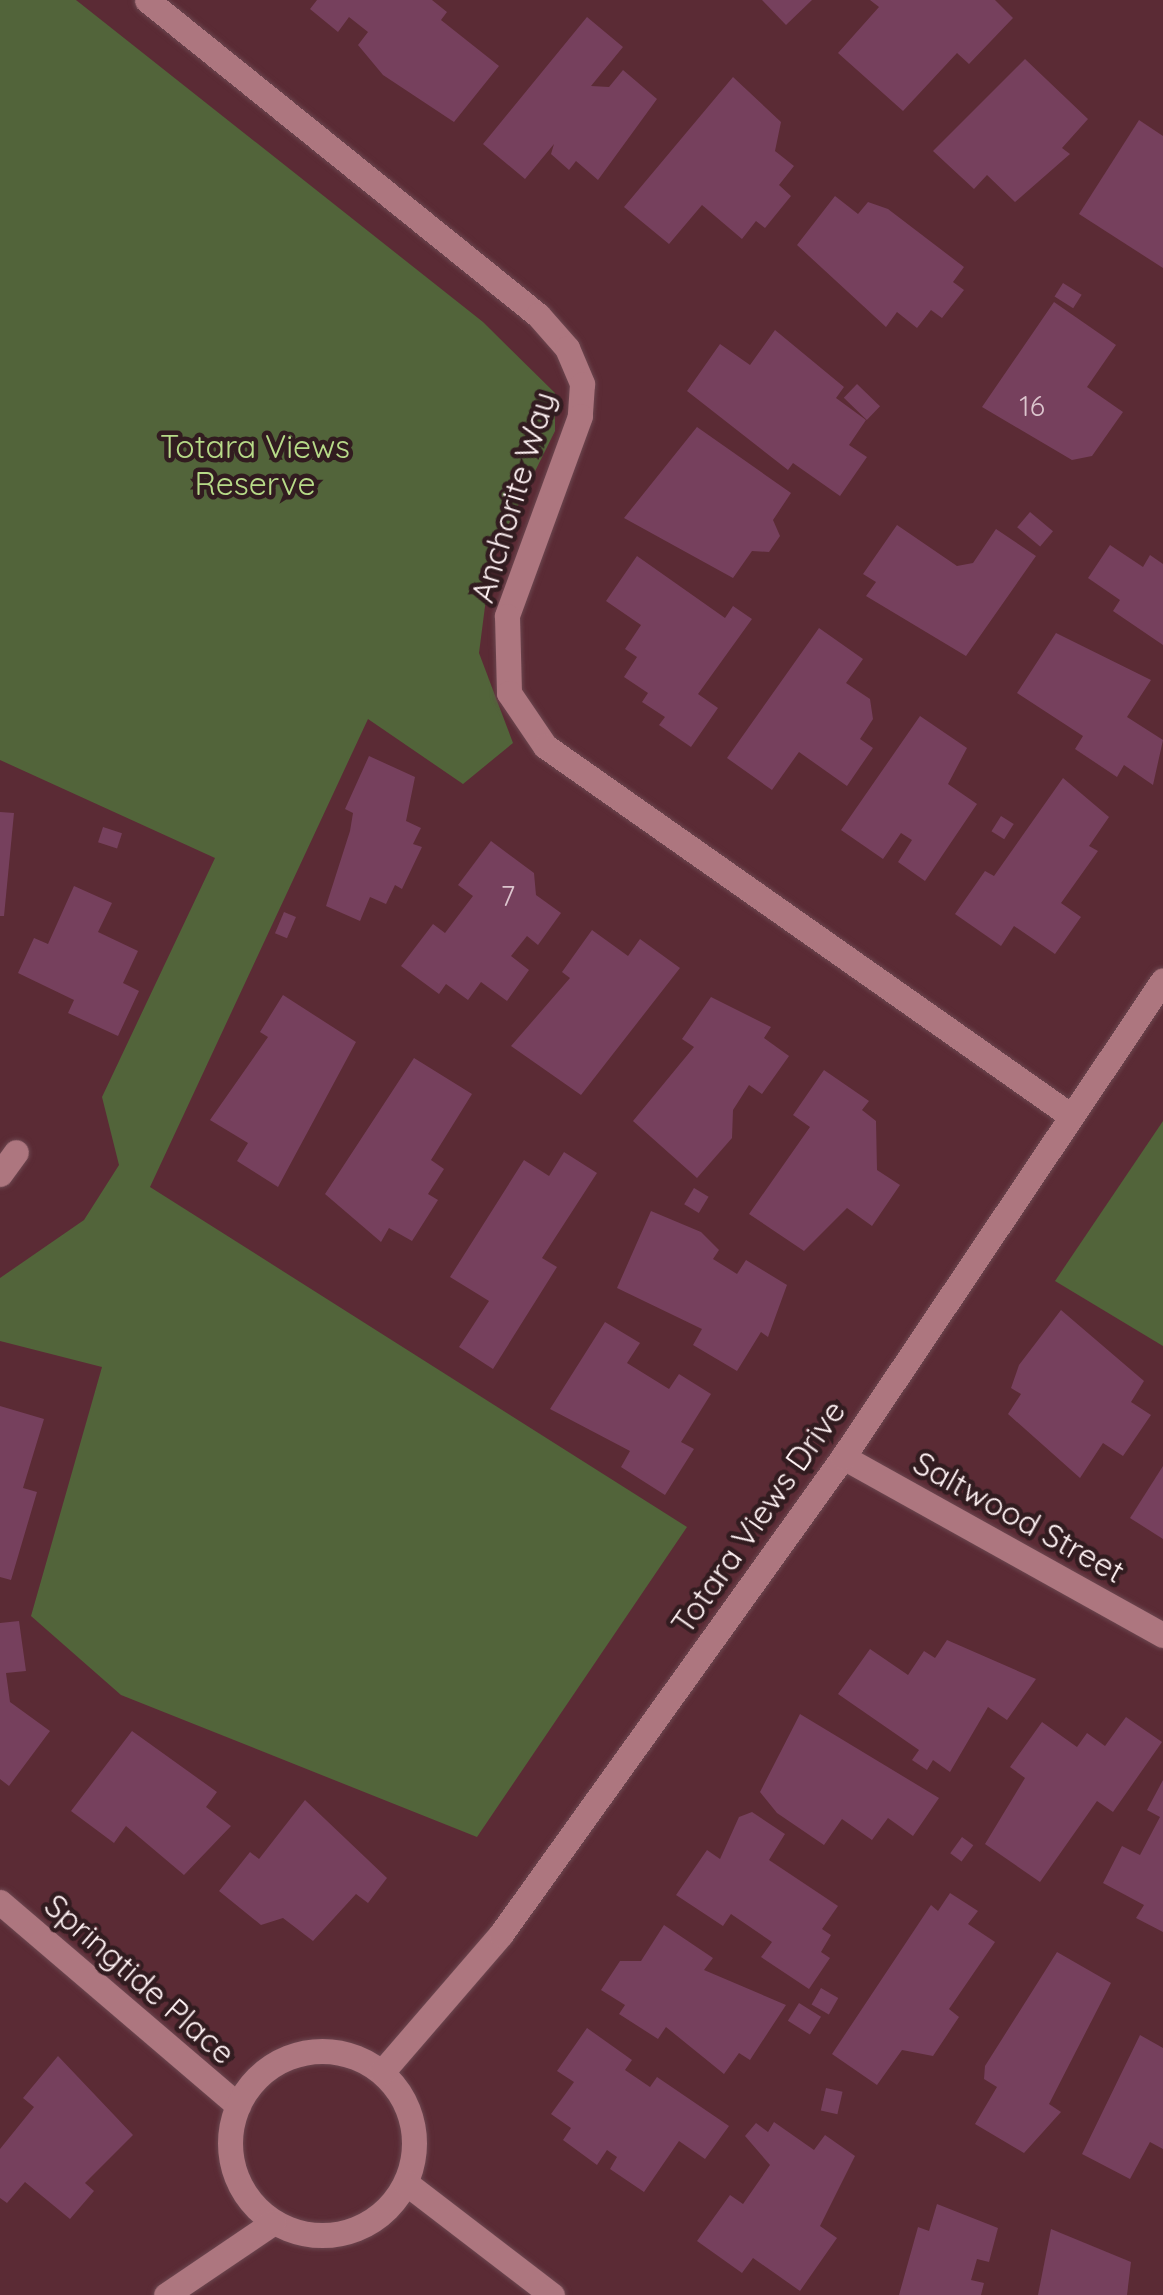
<!DOCTYPE html>
<style>
body{margin:0}
#map{position:relative;width:1163px;height:2295px;overflow:hidden;background:#5b2b35;font-family:Quicksand,sans-serif}
div>[style]{position:absolute}
.green>*{inset:0;background:#52643a}
.building>*{inset:0;background:#76405d;transform-origin:0 0}
.roads{filter:drop-shadow(0 0 2px #6c4750) drop-shadow(0 0 2px #6c4750)}
.minor>*{height:25px;margin:-12.5px;padding:0 12.5px;transform-origin:12.5px;border-radius:12.5px;background:#ad767f}
.minor>.ring{margin:-12.5px;padding:0;box-sizing:content-box;background:none;border:25px solid #ad767f;border-radius:50%}
span{translate:-50% -50%;white-space:nowrap;text-align:center;line-height:1.15;-webkit-text-stroke:9px #321c20;paint-order:stroke}
.number-label{font-size:28px;color:#dcc5ce}
.number-label span{-webkit-text-stroke-width:0}
.park-label{font-size:32px;color:#b7da88}
.street-label{font-size:32px;color:#fef1f3}
</style>
<div id="map">
<div class="green">
<div style="clip-path:polygon(0 0,76px 0,483px 322px,555px 393px,555px 431px,491px 560px,479px 653px,513px 743px,463px 784px,368px 719px,150px 1187px,687px 1527px,477px 1837px,121px 1695px,31px 1616px,102px 1367px,0 1341px,0 1278px,84px 1220px,119px 1165px,102px 1097px,215px 858px,0 760px)"></div>
<div style="clip-path:polygon(1163px 1121px,1163px 1346px,1055px 1281px)"></div>
</div>
<div class="building">
<div style="clip-path:polygon(317px 0,432px 0,447px 12px,441px 20px,499px 66px,454px 122px,383px 75px,358px 45px,368px 32px,349px 17px,338px 32px,310px 9px)"></div>
<div style="clip-path:polygon(762px 0,812px 0,786px 25px)"></div>
<div style="clip-path:polygon(870px 0,995px 0,1013px 18px,969px 64px,957px 53px,903px 111px,838px 53px,879px 7px)"></div>
<div style="clip-path:polygon(587px 17px,623px 47px,591px 86px,609px 87px,623px 70px,657px 99px,598px 180px,576px 161px,569px 170px,551px 154px,554px 144px,525px 179px,483px 144px)"></div>
<div style="clip-path:polygon(1025px 59px,1088px 119px,1062px 148px,1070px 154px,1015px 202px,987px 175px,974px 189px,933px 151px)"></div>
<div style="clip-path:polygon(733px 77px,781px 122px,775px 151px,794px 166px,779px 185px,791px 196px,765px 228px,756px 221px,742px 239px,702px 205px,669px 244px,624px 207px)"></div>
<div style="clip-path:polygon(1139px 120px,1163px 136px,1163px 268px,1079px 214px)"></div>
<div style="clip-path:polygon(835px 196px,858px 214px,868px 202px,888px 209px,964px 267px,953px 282px,964px 290px,942px 318px,931px 310px,917px 328px,897px 312px,886px 327px,797px 245px)"></div>
<div style="left:1063px;top:283px;width:22px;height:16px;rotate:32deg"></div>
<div style="clip-path:polygon(1054px 302px,1116px 345px,1087px 387px,1123px 412px,1092px 456px,1072px 460px,982px 407px)"></div>
<div style="clip-path:polygon(775px 330px,844px 387px,836px 398px,866px 420px,849px 445px,867px 457px,840px 496px,793px 463px,788px 470px,687px 391px,720px 344px,750px 365px)"></div>
<div style="left:857px;top:384px;width:32px;height:19px;rotate:44deg"></div>
<div style="clip-path:polygon(697px 427px,791px 493px,773px 520px,780px 536px,769px 552px,752px 551px,733px 578px,624px 518px)"></div>
<div style="left:1030px;top:512px;width:30px;height:20px;rotate:40deg"></div>
<div style="clip-path:polygon(897px 525px,957px 566px,973px 563px,996px 529px,1036px 556px,966px 656px,866px 596px,876px 582px,863px 574px)"></div>
<div style="clip-path:polygon(1110px 545px,1143px 567px,1150px 555px,1163px 564px,1163px 645px,1113px 611px,1120px 600px,1088px 578px)"></div>
<div style="clip-path:polygon(637px 556px,725px 618px,733px 606px,752px 619px,698px 694px,718px 708px,691px 747px,659px 725px,665px 717px,642px 702px,648px 693px,624px 677px,637px 657px,625px 649px,641px 625px,606px 601px)"></div>
<div style="clip-path:polygon(819px 628px,863px 659px,846px 683px,870px 699px,873px 719px,860px 739px,873px 748px,847px 786px,799px 752px,772px 790px,727px 758px)"></div>
<div style="clip-path:polygon(1056px 633px,1151px 680px,1127px 717px,1163px 740px,1153px 785px,1124px 765px,1117px 777px,1075px 749px,1083px 736px,1017px 693px)"></div>
<div style="clip-path:polygon(920px 716px,967px 748px,948px 784px,977px 804px,925px 881px,898px 862px,912px 840px,901px 833px,883px 859px,841px 830px)"></div>
<div style="clip-path:polygon(369px 756px,415px 777px,406px 821px,421px 828px,413px 844px,422px 847px,402px 889px,395px 885px,386px 904px,370px 897px,360px 921px,326px 906px,350px 831px,353px 813px,345px 809px)"></div>
<div style="clip-path:polygon(1063px 778px,1109px 817px,1089px 846px,1098px 851px,1061px 903px,1081px 917px,1055px 954px,1014px 926px,1001px 946px,955px 914px,985px 871px,994px 876px)"></div>
<div style="clip-path:polygon(0 812px,14px 813px,4px 916px,0 916px)"></div>
<div style="left:1001px;top:816px;width:15px;height:18px;rotate:32deg"></div>
<div style="left:103px;top:827px;width:20px;height:16px;rotate:18deg"></div>
<div style="clip-path:polygon(491px 841px,534px 873px,536px 895px,561px 913px,538px 945px,527px 936px,511px 956px,529px 970px,507px 1001px,481px 982px,468px 1000px,446px 984px,439px 994px,401px 966px,433px 924px,445px 933px,473px 896px,458px 885px)"></div>
<div style="clip-path:polygon(74px 886px,112px 903px,98px 932px,138px 951px,123px 983px,139px 991px,118px 1036px,68px 1013px,74px 1000px,18px 973px,34px 938px,48px 944px)"></div>
<div style="left:284px;top:912px;width:13px;height:23px;rotate:23deg"></div>
<div style="clip-path:polygon(592px 930px,628px 956px,640px 939px,680px 968px,581px 1095px,511px 1046px,570px 978px,562px 972px)"></div>
<div style="clip-path:polygon(283px 995px,356px 1042px,278px 1187px,237px 1161px,248px 1143px,210px 1120px,268px 1037px,260px 1032px)"></div>
<div style="clip-path:polygon(711px 997px,771px 1027px,764px 1038px,789px 1056px,762px 1094px,749px 1085px,733px 1110px,732px 1138px,697px 1178px,633px 1121px,694px 1047px,682px 1039px)"></div>
<div style="clip-path:polygon(414px 1058px,472px 1094px,431px 1160px,444px 1169px,428px 1194px,438px 1200px,412px 1241px,389px 1228px,381px 1242px,325px 1194px)"></div>
<div style="clip-path:polygon(824px 1070px,869px 1101px,862px 1110px,876px 1121px,877px 1170px,900px 1185px,872px 1226px,847px 1208px,804px 1251px,749px 1214px,810px 1127px,793px 1115px)"></div>
<div style="clip-path:polygon(564px 1152px,597px 1173px,542px 1258px,557px 1267px,493px 1369px,459px 1347px,489px 1301px,450px 1277px,524px 1160px,549px 1176px)"></div>
<div style="left:694px;top:1188px;width:17px;height:19px;rotate:31deg"></div>
<div style="clip-path:polygon(651px 1211px,701px 1232px,719px 1250px,713px 1259px,737px 1274px,746px 1260px,787px 1285px,768px 1337px,761px 1332px,737px 1371px,693px 1345px,702px 1329px,617px 1288px)"></div>
<div style="clip-path:polygon(1061px 1310px,1144px 1381px,1131px 1402px,1151px 1415px,1123px 1456px,1103px 1443px,1080px 1478px,1008px 1414px,1021px 1394px,1011px 1388px,1019px 1365px)"></div>
<div style="clip-path:polygon(605px 1322px,640px 1343px,627px 1363px,669px 1389px,679px 1374px,711px 1394px,681px 1442px,694px 1449px,665px 1495px,621px 1467px,630px 1451px,550px 1409px)"></div>
<div style="clip-path:polygon(0 1406px,44px 1419px,23px 1488px,37px 1492px,11px 1580px,0 1577px)"></div>
<div style="clip-path:polygon(1163px 1466px,1163px 1539px,1130px 1518px)"></div>
<div style="clip-path:polygon(19px 1621px,26px 1671px,6px 1673px,10px 1702px,50px 1731px,9px 1786px,0 1779px,0 1623px)"></div>
<div style="clip-path:polygon(947px 1640px,1036px 1679px,1007px 1720px,988px 1707px,950px 1772px,933px 1760px,927px 1770px,912px 1760px,919px 1750px,838px 1694px,870px 1649px,908px 1675px,924px 1651px,935px 1658px)"></div>
<div style="clip-path:polygon(800px 1714px,939px 1798px,913px 1836px,888px 1818px,872px 1840px,842px 1819px,824px 1845px,777px 1813px,760px 1792px)"></div>
<div style="clip-path:polygon(1126px 1717px,1162px 1742px,1113px 1812px,1097px 1801px,1040px 1882px,985px 1844px,1025px 1778px,1010px 1767px,1042px 1722px,1077px 1747px,1087px 1733px,1105px 1746px)"></div>
<div style="clip-path:polygon(132px 1731px,217px 1792px,206px 1807px,231px 1826px,184px 1875px,126px 1826px,114px 1843px,71px 1811px)"></div>
<div style="clip-path:polygon(1163px 1780px,1163px 1932px,1136px 1918px,1144px 1905px,1103px 1883px,1122px 1846px,1140px 1855px,1160px 1817px,1147px 1810px)"></div>
<div style="clip-path:polygon(305px 1800px,387px 1878px,368px 1903px,356px 1894px,313px 1941px,283px 1918px,261px 1925px,219px 1891px,250px 1852px,259px 1859px)"></div>
<div style="clip-path:polygon(752px 1812px,785px 1834px,769px 1860px,838px 1906px,822px 1929px,831px 1935px,821px 1952px,830px 1958px,809px 1989px,761px 1957px,772px 1942px,731px 1914px,723px 1926px,676px 1895px,707px 1850px,720px 1859px,739px 1817px)"></div>
<div style="left:962px;top:1837px;width:14px;height:20px;rotate:36deg"></div>
<div style="clip-path:polygon(950px 1893px,978px 1911px,968px 1924px,995px 1942px,949px 2009px,959px 2017px,933px 2056px,902px 2050px,877px 2085px,832px 2054px,931px 1905px,938px 1911px)"></div>
<div style="clip-path:polygon(664px 1925px,713px 1958px,704px 1970px,786px 2005px,750px 2060px,739px 2053px,724px 2074px,666px 2027px,658px 2039px,619px 2014px,625px 2005px,601px 1990px,620px 1961px,641px 1961px)"></div>
<div style="clip-path:polygon(1057px 1952px,1111px 1983px,1049px 2104px,1061px 2112px,1024px 2153px,975px 2124px,997px 2087px,984px 2079px,985px 2066px)"></div>
<div style="left:821px;top:1988px;width:20px;height:19px;rotate:30deg"></div>
<div style="left:799px;top:2003px;width:26px;height:21px;rotate:32deg"></div>
<div style="clip-path:polygon(587px 2028px,632px 2060px,625px 2070px,650px 2087px,657px 2077px,729px 2126px,705px 2159px,679px 2141px,644px 2192px,610px 2169px,617px 2157px,607px 2150px,597px 2165px,563px 2140px,571px 2128px,551px 2114px,574px 2082px,557px 2071px)"></div>
<div style="clip-path:polygon(1140px 2035px,1163px 2048px,1163px 2149px,1150px 2142px,1130px 2179px,1082px 2154px)"></div>
<div style="clip-path:polygon(58px 2056px,133px 2135px,85px 2183px,94px 2191px,70px 2219px,25px 2182px,7px 2203px,0 2198px,0 2149px,34px 2107px,23px 2098px)"></div>
<div style="left:826px;top:2088px;width:17px;height:23px;rotate:13deg"></div>
<div style="clip-path:polygon(774px 2122px,814px 2150px,825px 2135px,855px 2156px,820px 2226px,837px 2238px,800px 2291px,753px 2258px,742px 2273px,697px 2241px,730px 2195px,743px 2204px,770px 2165px,745px 2136px,756px 2123px,768px 2132px)"></div>
<div style="clip-path:polygon(937px 2204px,998px 2228px,989px 2262px,977px 2259px,971px 2280px,984px 2283px,981px 2295px,899px 2295px,918px 2227px,929px 2231px)"></div>
<div style="clip-path:polygon(1051px 2229px,1131px 2262px,1127px 2295px,1038px 2295px)"></div>
</div>
<div class="roads">
<div class="minor">
<div style="left:147px;top:0;width:502px;rotate:38.86deg"></div>
<div style="left:538px;top:315px;width:44px;rotate:48.7deg"></div>
<div style="left:567px;top:348px;width:39px;rotate:67deg"></div>
<div style="left:582px;top:384px;width:32px;rotate:94deg"></div>
<div style="left:580px;top:416px;width:213px;rotate:110.1deg"></div>
<div style="left:507px;top:616px;width:77px;rotate:88.5deg"></div>
<div style="left:509px;top:693px;width:64px;rotate:55.8deg"></div>
<div style="left:545px;top:746px;width:638px;rotate:35.11deg"></div>
<div style="left:0;top:1174px;width:27px;rotate:-54deg"></div>
<div style="left:843px;top:1457px;width:366px;rotate:29.1deg"></div>
<div style="left:0;top:1902px;width:313px;rotate:40.5deg"></div>
<div class="ring" style="left:230px;top:2051px;width:159px;height:159px"></div>
<div style="left:382px;top:2072px;width:182px;rotate:-49.2deg"></div>
<div style="left:501px;top:1934px;width:587px;rotate:-54.36deg"></div>
<div style="left:843px;top:1457px;width:574px;rotate:-56.14deg"></div>
<div style="left:406px;top:2183px;width:184px;rotate:37.5deg"></div>
<div style="left:166px;top:2295px;width:130px;rotate:-34.1deg"></div>
</div>
</div>
<div class="number-label">
<span style="left:1032px;top:406px">16</span>
<span style="left:508px;top:896px">7</span>
</div>
<div class="park-label">
<span style="left:255px;top:465px">Totara Views<br>Reserve</span>
</div>
<div class="street-label">
<span style="left:513px;top:497px;rotate:-73deg">Anchorite Way</span>
<span style="left:758px;top:1517px;rotate:-55deg">Totara Views Drive</span>
<span style="left:1019px;top:1517px;rotate:29deg">Saltwood Street</span>
<span style="left:140px;top:1979px;rotate:41deg">Springtide Place</span>
</div>
</div>
